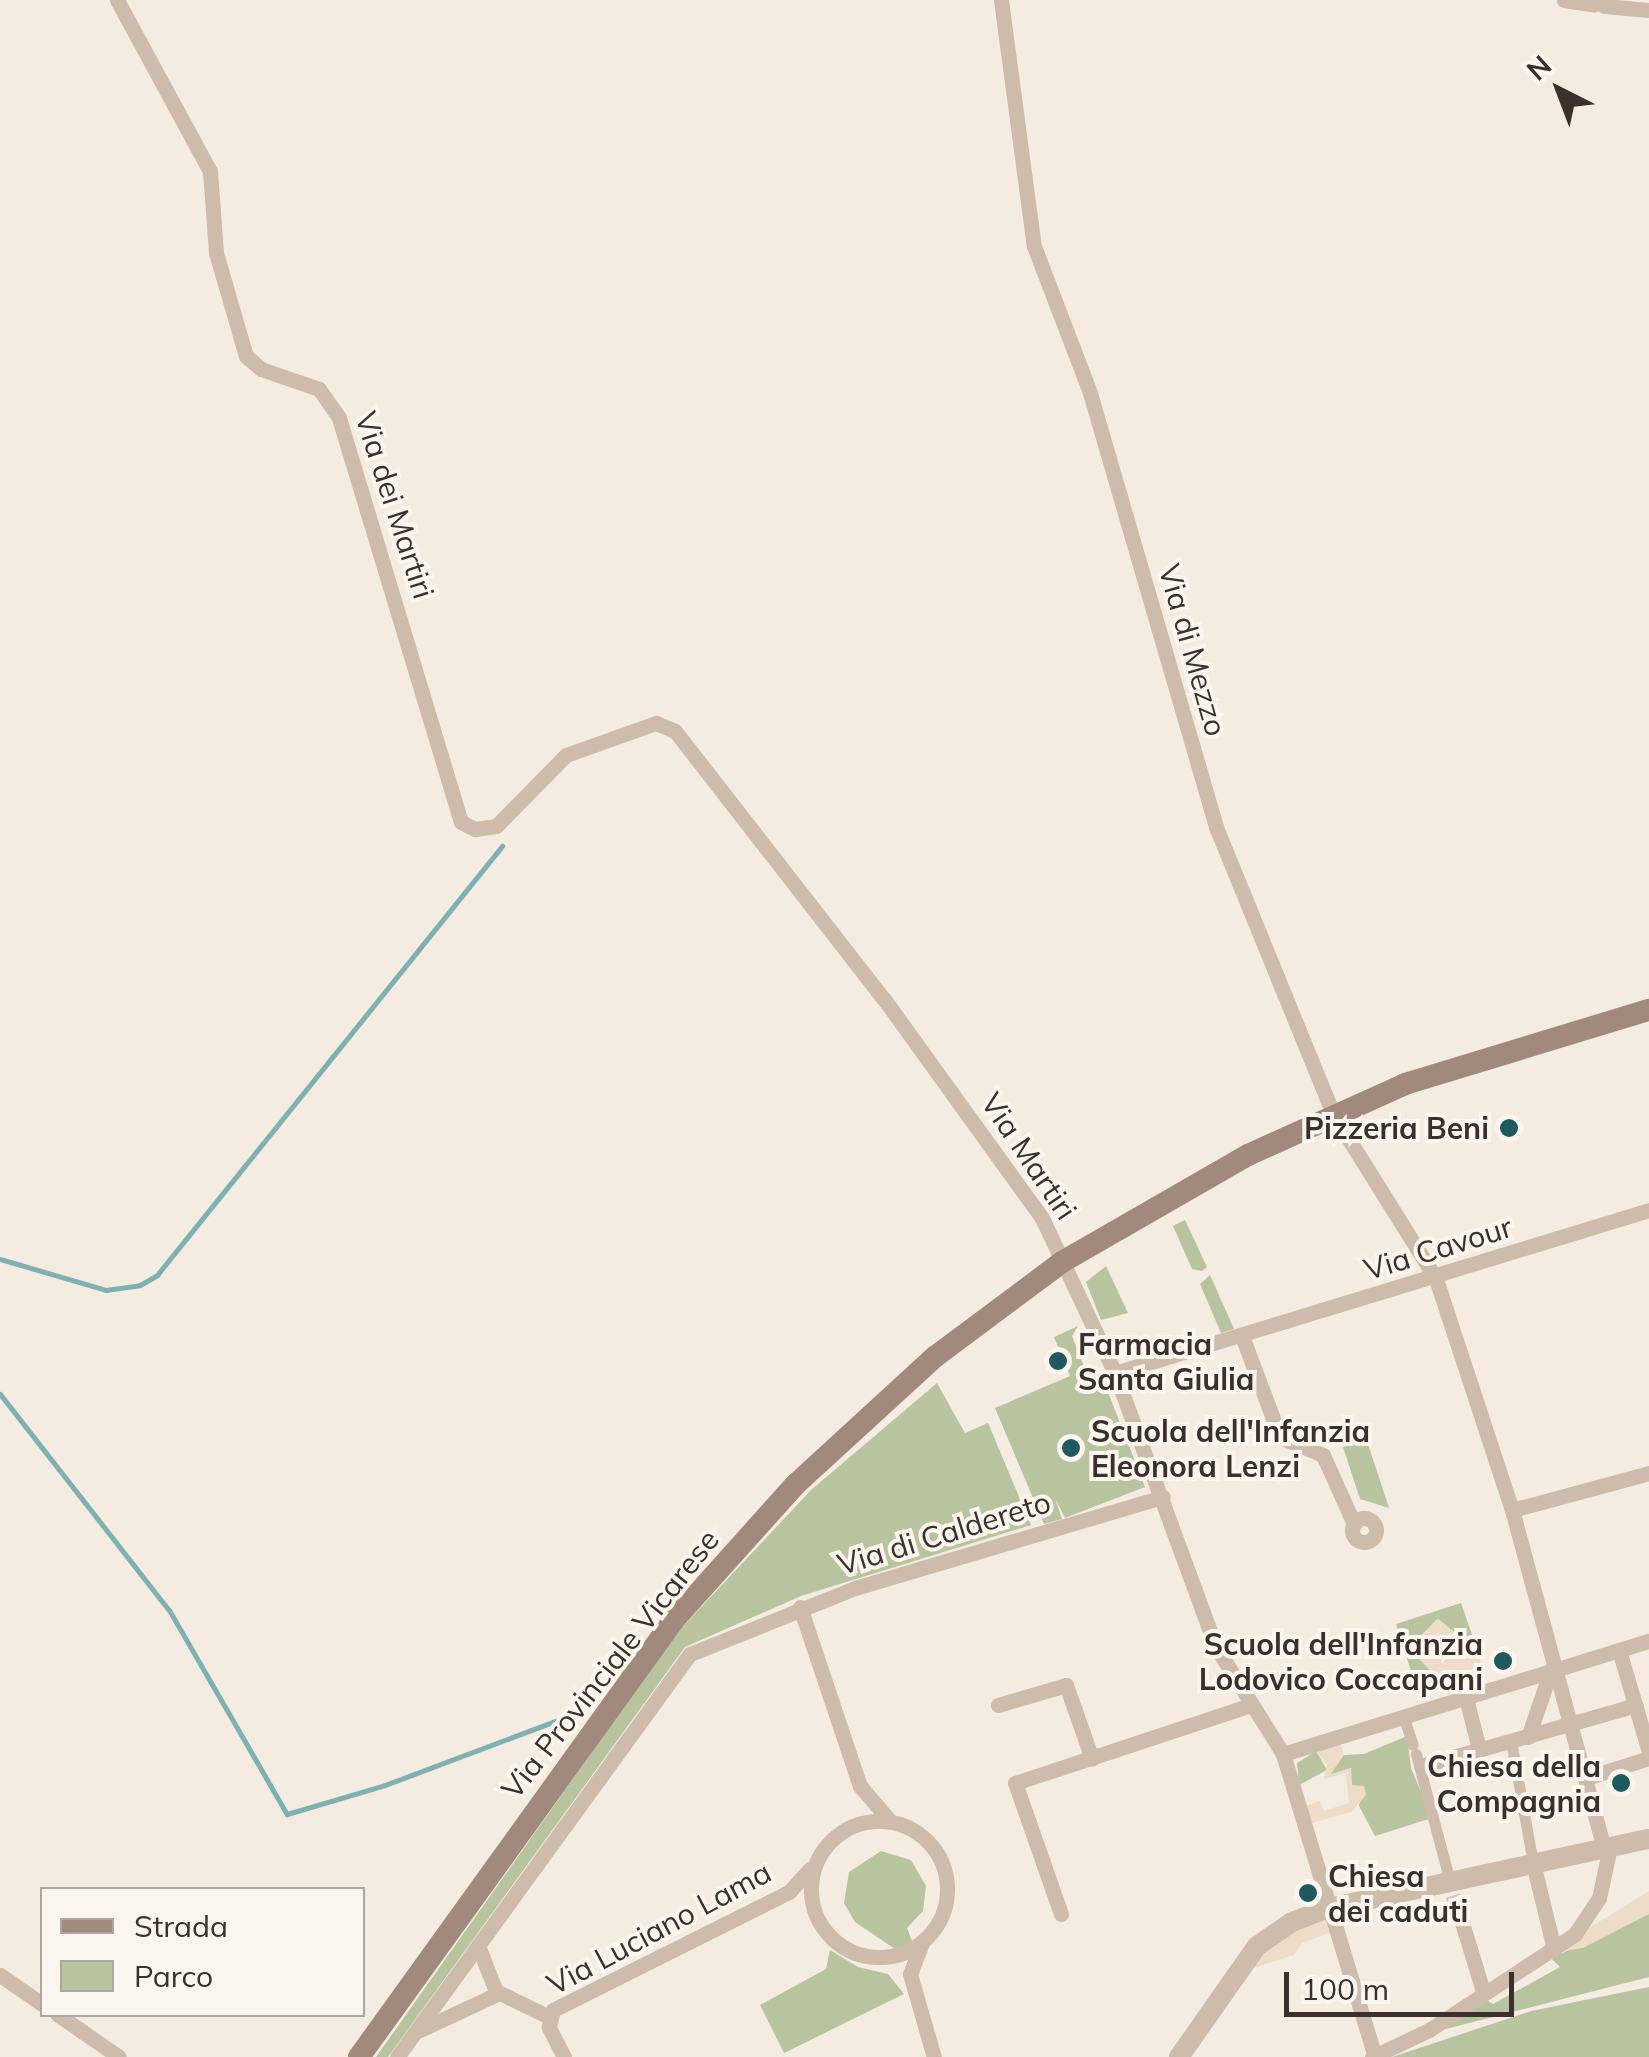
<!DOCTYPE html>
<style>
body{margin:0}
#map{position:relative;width:1649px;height:2057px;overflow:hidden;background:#f4ebe1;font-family:Mulish,sans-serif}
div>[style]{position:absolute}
.green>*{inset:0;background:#b8c4a0}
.plaza>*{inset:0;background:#ecdcc8}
.stream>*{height:5px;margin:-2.5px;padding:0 2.5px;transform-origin:2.5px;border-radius:2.5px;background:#7fb0b2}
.minor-tunnel>*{height:15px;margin-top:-7.5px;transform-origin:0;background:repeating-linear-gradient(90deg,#cfc6bd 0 15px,transparent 0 23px)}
.pedestrian>*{height:11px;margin:-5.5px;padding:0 5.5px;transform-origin:5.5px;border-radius:5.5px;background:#cdbbac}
.minor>*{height:15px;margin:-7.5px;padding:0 7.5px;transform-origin:7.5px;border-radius:7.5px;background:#cdbbac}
.minor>.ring{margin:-7.5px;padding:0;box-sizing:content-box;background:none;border:15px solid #cdbbac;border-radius:50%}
.tertiary>*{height:20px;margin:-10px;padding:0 10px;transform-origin:10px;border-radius:10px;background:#cdbbac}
.secondary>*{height:22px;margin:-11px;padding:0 11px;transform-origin:11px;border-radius:11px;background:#a18a7d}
.dots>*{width:28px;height:28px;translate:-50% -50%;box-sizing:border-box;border:5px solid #fbf5ee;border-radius:50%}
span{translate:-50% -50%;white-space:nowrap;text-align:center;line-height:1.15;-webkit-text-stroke:8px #fbf5ee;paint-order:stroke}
.street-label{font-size:30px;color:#3b302b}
.poi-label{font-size:30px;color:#3b302b;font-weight:700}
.right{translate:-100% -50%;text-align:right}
.left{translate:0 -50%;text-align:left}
.legend{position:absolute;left:40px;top:1887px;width:325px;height:130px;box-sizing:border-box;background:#fbf5ee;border:2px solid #aea6a0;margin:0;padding:12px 18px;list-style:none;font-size:30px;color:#3b302b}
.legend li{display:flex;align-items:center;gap:20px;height:50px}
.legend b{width:50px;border:2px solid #aea6a0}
.north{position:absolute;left:1509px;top:40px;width:100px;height:100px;-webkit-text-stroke:8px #fbf5ee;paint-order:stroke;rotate:318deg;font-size:28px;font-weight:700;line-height:40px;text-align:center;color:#3b302b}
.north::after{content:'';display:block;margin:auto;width:35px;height:45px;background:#3b302b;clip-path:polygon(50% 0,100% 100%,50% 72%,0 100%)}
.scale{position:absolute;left:1284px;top:1972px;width:230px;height:45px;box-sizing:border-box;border:5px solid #3b302b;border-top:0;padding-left:12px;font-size:30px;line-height:35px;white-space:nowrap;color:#3b302b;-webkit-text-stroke:8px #fbf5ee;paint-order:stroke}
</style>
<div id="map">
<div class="green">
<div style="clip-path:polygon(1185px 1220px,1207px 1267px,1202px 1271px,1192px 1269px,1173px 1226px)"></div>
<div style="clip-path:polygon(1106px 1266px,1128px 1313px,1101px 1320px,1086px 1282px)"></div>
<div style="clip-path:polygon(1210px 1275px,1234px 1329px,1221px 1333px,1200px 1284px)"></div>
<div style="clip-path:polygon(1078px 1326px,1072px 1336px,1089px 1379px,1101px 1374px,1145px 1487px,1065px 1518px,1055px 1498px,1062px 1519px,1044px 1524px,995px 1408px,1070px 1376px,1054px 1337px)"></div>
<div style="clip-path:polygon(937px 1383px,965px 1433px,988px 1423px,1031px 1525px,801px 1596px,685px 1647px,388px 2057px,376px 2057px,675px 1635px,811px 1490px)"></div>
<div style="clip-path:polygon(1363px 1441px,1368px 1444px,1389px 1508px,1360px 1499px,1343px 1447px)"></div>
<div style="clip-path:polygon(1461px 1603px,1478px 1652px,1438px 1619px,1409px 1648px,1447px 1688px,1419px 1696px,1396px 1624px)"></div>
<div style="clip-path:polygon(1407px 1736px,1411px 1768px,1432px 1818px,1375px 1836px,1359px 1806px,1363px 1787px,1352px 1787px,1351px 1768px,1331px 1775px,1329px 1769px,1344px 1755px,1364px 1754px)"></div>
<div style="clip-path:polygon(1316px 1751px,1327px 1770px,1299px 1785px,1297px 1763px)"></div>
<div style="clip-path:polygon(881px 1851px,911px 1860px,926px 1886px,923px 1911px,907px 1928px,912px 1941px,898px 1951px,855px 1922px,844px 1903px,849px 1872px)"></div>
<div style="clip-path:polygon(1649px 1914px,1649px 1977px,1438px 2031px,1485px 1999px,1493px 2004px,1560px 1967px,1551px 1958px)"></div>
<div style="clip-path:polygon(830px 1950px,858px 1967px,888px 1974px,904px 1994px,784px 2053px,760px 2005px,826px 1969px)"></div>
<div style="clip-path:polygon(1649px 1987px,1649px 2057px,1392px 2057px,1531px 2011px)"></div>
</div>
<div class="plaza">
<div style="clip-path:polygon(1437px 1619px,1478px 1652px,1482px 1666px,1469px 1670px,1477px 1694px,1460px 1684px,1447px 1688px,1409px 1648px)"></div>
<div style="clip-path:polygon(1338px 1737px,1344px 1755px,1331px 1774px,1351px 1768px,1351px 1785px,1364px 1786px,1366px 1795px,1351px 1812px,1305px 1825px,1300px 1808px,1320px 1801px,1324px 1811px,1349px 1803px,1346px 1773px,1324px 1779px,1327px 1766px,1316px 1751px)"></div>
<div style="clip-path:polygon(1649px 1891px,1649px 1914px,1583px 1948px,1547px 1954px)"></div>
<div style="clip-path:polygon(1329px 1908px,1334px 1931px,1302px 1943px,1294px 1955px,1250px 1969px,1257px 1946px)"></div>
</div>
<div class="stream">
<div style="left:0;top:1259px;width:110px;rotate:16.3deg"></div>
<div style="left:106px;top:1290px;width:34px;rotate:-8deg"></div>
<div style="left:140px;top:1285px;width:20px;rotate:-30deg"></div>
<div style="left:157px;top:1275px;width:551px;rotate:-51.19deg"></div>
<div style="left:0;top:1394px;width:274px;rotate:52deg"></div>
<div style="left:169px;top:1610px;width:236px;rotate:60deg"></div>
<div style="left:287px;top:1814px;width:102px;rotate:-16.5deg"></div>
<div style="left:385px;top:1785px;width:185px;rotate:-20.6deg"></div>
</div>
<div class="minor-tunnel">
<div style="left:1453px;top:1895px;width:22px;rotate:72deg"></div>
</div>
<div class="pedestrian">
<div style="left:1404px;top:1718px;width:28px;rotate:72deg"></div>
<div style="left:1511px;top:1741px;width:124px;rotate:79.8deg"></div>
<div style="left:1416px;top:1754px;width:132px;rotate:75.1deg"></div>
</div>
<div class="minor">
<div style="left:117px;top:0;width:195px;rotate:61.5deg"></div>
<div style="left:210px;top:171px;width:82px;rotate:85.8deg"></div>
<div style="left:216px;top:253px;width:107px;rotate:73.8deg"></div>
<div style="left:246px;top:356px;width:20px;rotate:41deg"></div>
<div style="left:261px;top:369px;width:61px;rotate:19deg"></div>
<div style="left:319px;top:389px;width:35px;rotate:55deg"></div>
<div style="left:339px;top:418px;width:422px;rotate:73.2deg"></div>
<div style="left:461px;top:822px;width:16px;rotate:27deg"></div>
<div style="left:475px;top:829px;width:21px;rotate:-8deg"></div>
<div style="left:496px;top:826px;width:100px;rotate:-45.4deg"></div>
<div style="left:566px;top:755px;width:96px;rotate:-19.6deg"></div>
<div style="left:656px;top:723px;width:21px;rotate:23deg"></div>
<div style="left:675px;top:731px;width:340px;rotate:52.1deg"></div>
<div style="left:884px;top:999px;width:270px;rotate:54.2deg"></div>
<div style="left:1042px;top:1218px;width:171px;rotate:64.8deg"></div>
<div style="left:1115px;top:1373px;width:292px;rotate:69.8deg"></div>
<div style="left:1216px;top:1647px;width:126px;rotate:57.9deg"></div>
<div style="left:1283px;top:1754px;width:316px;rotate:73.1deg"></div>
<div style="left:1001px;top:0;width:248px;rotate:82.4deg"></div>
<div style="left:1034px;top:246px;width:157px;rotate:69.1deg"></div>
<div style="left:1090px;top:393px;width:452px;rotate:73.8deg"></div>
<div style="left:1216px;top:827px;width:310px;rotate:67.8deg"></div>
<div style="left:1333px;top:1114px;width:195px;rotate:58deg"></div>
<div style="left:1436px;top:1279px;width:243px;rotate:71.8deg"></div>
<div style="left:1512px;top:1510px;width:350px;rotate:74.8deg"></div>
<div style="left:1564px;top:0;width:30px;rotate:9deg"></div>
<div style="left:1604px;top:6px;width:45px;rotate:5.1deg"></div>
<div style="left:1242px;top:1336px;width:108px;rotate:69.4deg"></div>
<div style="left:1280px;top:1437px;width:47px;rotate:22.7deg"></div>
<div style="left:1323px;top:1455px;width:76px;rotate:65.8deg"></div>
<div style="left:1115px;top:1373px;width:558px;rotate:-16.97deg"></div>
<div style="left:1512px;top:1510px;width:142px;rotate:-15.1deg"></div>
<div class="ring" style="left:1352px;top:1518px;width:9px;height:9px"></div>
<div style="left:800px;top:1607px;width:189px;rotate:71.5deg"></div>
<div style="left:860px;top:1786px;width:46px;rotate:49.4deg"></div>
<div style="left:1619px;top:1650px;width:106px;rotate:73.6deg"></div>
<div style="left:1466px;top:1698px;width:53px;rotate:75.7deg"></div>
<div style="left:998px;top:1705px;width:71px;rotate:-16.4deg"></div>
<div style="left:1066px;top:1685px;width:78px;rotate:70.6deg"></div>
<div style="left:1528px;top:1737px;width:71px;rotate:-71.1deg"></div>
<div style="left:1283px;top:1754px;width:383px;rotate:-17.2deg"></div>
<div style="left:1421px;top:1766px;width:223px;rotate:-15.8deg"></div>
<div style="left:1586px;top:1778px;width:66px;rotate:-17.6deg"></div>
<div class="ring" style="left:811px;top:1821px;width:121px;height:121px"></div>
<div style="left:1533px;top:1863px;width:89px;rotate:76.3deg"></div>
<div style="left:1061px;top:1914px;width:139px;rotate:-109.3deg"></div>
<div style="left:1015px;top:1783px;width:245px;rotate:-18.3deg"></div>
<div style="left:1460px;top:1916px;width:78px;rotate:73deg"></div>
<div style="left:922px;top:1943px;width:33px;rotate:111deg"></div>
<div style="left:910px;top:1974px;width:86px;rotate:73.9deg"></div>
<div style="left:0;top:1975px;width:51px;rotate:34.6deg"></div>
<div style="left:498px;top:1992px;width:57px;rotate:26.1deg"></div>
<div style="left:57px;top:2014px;width:75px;rotate:34.7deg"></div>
<div style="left:420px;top:2030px;width:85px;rotate:-25.1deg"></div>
<div style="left:497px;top:1994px;width:49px;rotate:-111.4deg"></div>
<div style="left:397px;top:2057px;width:498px;rotate:-54deg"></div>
<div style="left:690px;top:1654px;width:178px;rotate:-21.8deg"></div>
<div style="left:855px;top:1588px;width:321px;rotate:-16.5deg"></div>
<div style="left:564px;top:2057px;width:34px;rotate:-117deg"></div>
<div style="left:549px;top:2027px;width:17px;rotate:-77deg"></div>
<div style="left:553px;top:2010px;width:264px;rotate:-26.6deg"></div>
<div style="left:789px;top:1892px;width:31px;rotate:-48deg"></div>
<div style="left:1372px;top:2057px;width:63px;rotate:-25.3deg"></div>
<div style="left:1429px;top:2030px;width:175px;rotate:-33.3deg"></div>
<div style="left:1575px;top:1934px;width:43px;rotate:-56.3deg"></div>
<div style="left:1599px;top:1898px;width:52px;rotate:-77.8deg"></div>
</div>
<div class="tertiary">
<div style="left:1179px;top:2057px;width:136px;rotate:-54.9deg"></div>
<div style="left:1257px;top:1946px;width:42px;rotate:-34.4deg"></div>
<div style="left:1292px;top:1922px;width:40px;rotate:-21deg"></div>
<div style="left:1329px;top:1908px;width:327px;rotate:-12.2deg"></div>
</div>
<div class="secondary">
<div style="left:359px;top:2057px;width:537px;rotate:-54.24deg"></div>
<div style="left:673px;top:1621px;width:183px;rotate:-48.1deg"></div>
<div style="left:795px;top:1485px;width:191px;rotate:-42.5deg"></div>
<div style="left:936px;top:1356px;width:157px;rotate:-36.7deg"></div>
<div style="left:1062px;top:1262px;width:215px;rotate:-29.9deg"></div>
<div style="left:1248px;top:1155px;width:172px;rotate:-24.3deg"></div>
<div style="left:1405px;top:1084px;width:255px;rotate:-16.9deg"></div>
</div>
<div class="dots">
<div style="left:1509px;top:1128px;background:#1f5a5e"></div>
<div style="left:1058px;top:1361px;background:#1f5a5e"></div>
<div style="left:1071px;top:1448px;background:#1f5a5e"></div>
<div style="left:1503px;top:1661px;background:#1f5a5e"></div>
<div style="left:1621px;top:1783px;background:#1f5a5e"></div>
<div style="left:1308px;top:1893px;background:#1f5a5e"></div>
</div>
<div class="street-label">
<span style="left:395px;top:505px;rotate:72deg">Via dei Martiri</span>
<span style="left:1193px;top:650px;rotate:74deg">Via di Mezzo</span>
<span style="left:1029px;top:1156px;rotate:56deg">Via Martiri</span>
<span style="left:1438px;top:1248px;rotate:-17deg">Via Cavour</span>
<span style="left:944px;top:1533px;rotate:-17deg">Via di Caldereto</span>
<span style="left:610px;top:1664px;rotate:-52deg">Via Provinciale Vicarese</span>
<span style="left:659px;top:1928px;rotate:-28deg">Via Luciano Lama</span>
</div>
<div class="poi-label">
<span class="right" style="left:1489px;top:1128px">Pizzeria Beni</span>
<span class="left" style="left:1078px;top:1361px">Farmacia<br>Santa Giulia</span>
<span class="left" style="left:1091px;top:1448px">Scuola dell'Infanzia<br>Eleonora Lenzi</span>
<span class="right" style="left:1483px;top:1661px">Scuola dell'Infanzia<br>Lodovico Coccapani</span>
<span class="right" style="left:1601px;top:1783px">Chiesa della<br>Compagnia</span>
<span class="left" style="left:1328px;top:1893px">Chiesa<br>dei caduti</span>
</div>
<ul class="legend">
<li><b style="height:12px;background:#a18a7d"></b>Strada</li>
<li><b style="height:28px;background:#b8c4a0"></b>Parco</li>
</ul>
<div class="north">N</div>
<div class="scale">100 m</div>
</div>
